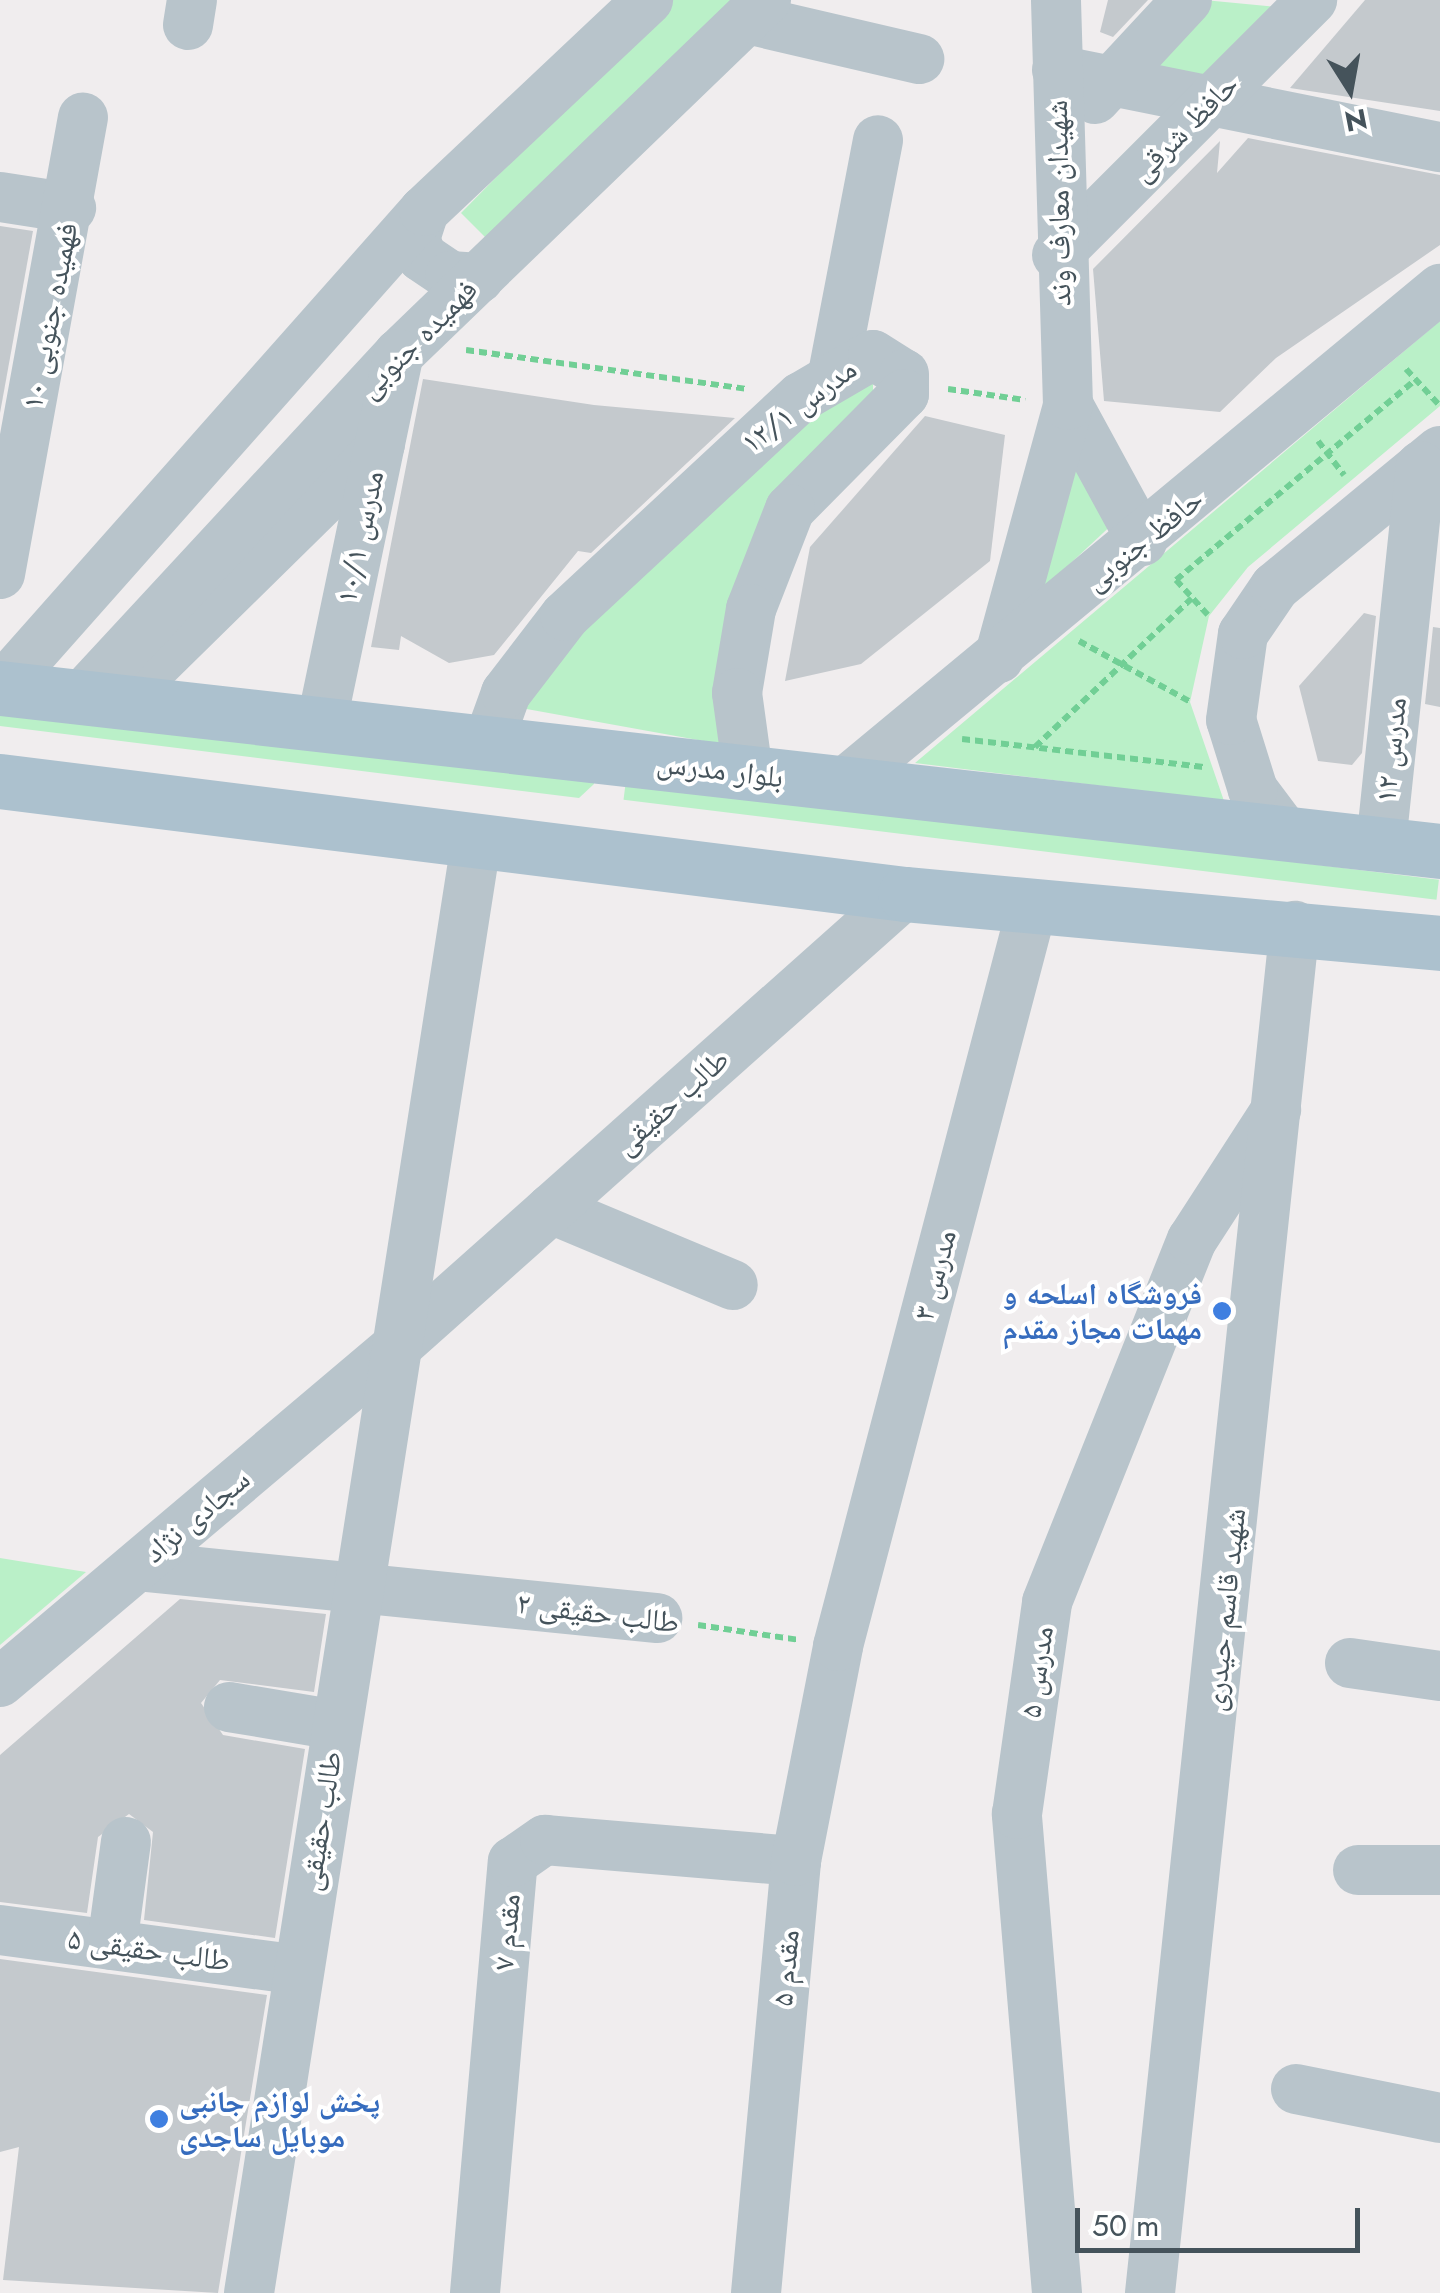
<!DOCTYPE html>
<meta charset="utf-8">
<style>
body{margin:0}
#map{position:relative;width:1440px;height:2293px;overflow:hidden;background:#f0edee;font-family:Jost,"Noto Naskh Arabic",sans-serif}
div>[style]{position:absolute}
.green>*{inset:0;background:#baf0c8;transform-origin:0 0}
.building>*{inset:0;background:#c4c9cd}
.path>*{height:6px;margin-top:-3px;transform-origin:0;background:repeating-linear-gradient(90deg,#71cf95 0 8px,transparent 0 13px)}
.minor>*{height:50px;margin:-25px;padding:0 25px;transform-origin:25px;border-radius:25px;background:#b8c4cb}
.major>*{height:55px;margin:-27.5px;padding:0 27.5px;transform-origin:27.5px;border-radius:27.5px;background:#acc1ce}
.dots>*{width:28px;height:28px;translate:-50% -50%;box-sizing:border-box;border:5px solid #fff;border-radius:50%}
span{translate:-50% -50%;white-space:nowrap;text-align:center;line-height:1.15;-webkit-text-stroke:8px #fff;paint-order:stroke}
.street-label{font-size:30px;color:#45535b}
.shop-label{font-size:30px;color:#366cbe;font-weight:700}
.right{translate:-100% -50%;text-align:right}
.left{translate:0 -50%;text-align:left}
.north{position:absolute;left:1300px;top:40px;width:100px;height:100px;-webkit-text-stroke:8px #fff;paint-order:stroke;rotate:169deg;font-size:28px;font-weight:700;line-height:40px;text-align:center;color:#45535b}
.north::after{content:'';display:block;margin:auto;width:35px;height:45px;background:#45535b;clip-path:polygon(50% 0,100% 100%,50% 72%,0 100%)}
.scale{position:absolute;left:1075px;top:2208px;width:285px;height:45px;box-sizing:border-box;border:5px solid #45535b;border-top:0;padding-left:12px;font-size:30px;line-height:35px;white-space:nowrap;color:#45535b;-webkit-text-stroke:8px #fff;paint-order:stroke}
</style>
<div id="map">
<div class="green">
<div style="clip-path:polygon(671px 0,737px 0,491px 243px,461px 213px)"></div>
<div style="clip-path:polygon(1204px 0,1276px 7px,1205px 77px,1134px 72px)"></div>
<div style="clip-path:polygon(1440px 321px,1440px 406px,1248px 567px,1209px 616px,1190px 702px,1224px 801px,915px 763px)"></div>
<div style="clip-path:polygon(873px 372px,873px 399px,834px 457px,720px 744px,510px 706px,717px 487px)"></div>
<div style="clip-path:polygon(1069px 459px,1118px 519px,1027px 604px)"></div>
<div style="clip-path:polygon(0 702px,594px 779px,594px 784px,579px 798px,0 726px)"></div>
<div style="left:626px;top:780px;width:819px;height:20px;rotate:7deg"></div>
<div style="clip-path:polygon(0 1558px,86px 1572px,0 1645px)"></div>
</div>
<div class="building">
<div style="clip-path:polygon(1108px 0,1148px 0,1113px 37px,1100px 32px)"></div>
<div style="clip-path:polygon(1365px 0,1440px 0,1440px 111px,1290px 88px)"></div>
<div style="clip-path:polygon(1248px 138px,1440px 175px,1440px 245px,1276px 358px,1220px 412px,1104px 401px,1093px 269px,1220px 141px,1217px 173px)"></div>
<div style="clip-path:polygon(0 226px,33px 231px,0 413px)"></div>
<div style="clip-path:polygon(423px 379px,594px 405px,735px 418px,591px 553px,578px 551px,494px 655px,449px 663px,401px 636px,399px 650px,371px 647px)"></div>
<div style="clip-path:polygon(925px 416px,1005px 435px,990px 561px,861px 664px,785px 681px,810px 547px)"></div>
<div style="clip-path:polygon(1364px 613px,1376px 616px,1362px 753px,1352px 765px,1318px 761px,1299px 686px)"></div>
<div style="clip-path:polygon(1433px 627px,1440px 628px,1440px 707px,1425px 704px)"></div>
<div style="clip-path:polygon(180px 1599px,326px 1614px,314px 1692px,220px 1680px,201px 1703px,223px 1735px,305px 1749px,275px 1938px,144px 1920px,153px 1832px,129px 1814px,98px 1837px,87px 1913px,0 1902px,0 1755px)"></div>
<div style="clip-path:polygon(0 1959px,267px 1995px,218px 2293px,3px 2280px,19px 2147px,0 2152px)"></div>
</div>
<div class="path">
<div style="left:466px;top:350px;width:283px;rotate:7.9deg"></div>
<div style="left:1406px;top:369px;width:50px;rotate:47.4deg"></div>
<div style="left:948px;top:389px;width:78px;rotate:8.1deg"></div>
<div style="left:1318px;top:441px;width:43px;rotate:52.6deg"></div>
<div style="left:1176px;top:580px;width:312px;rotate:-39.9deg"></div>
<div style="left:1176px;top:580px;width:47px;rotate:47.6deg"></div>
<div style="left:1079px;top:641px;width:128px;rotate:28.6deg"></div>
<div style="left:962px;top:739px;width:243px;rotate:6.6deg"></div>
<div style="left:1035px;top:747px;width:216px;rotate:-43.5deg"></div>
<div style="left:698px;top:1625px;width:102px;rotate:8.4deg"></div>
</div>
<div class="minor">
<div style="left:747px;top:19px;width:177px;rotate:13.1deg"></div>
<div style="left:188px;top:25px;width:25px;rotate:-81deg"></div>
<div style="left:1057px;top:70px;width:391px;rotate:11.4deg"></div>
<div style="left:1095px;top:99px;width:135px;rotate:-47.1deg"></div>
<div style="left:0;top:197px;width:72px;rotate:8.8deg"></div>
<div style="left:424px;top:211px;width:29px;rotate:108deg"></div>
<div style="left:415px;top:239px;width:19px;rotate:69deg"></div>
<div style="left:422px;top:257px;width:34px;rotate:34deg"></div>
<div style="left:450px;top:276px;width:29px;rotate:4deg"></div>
<div style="left:1057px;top:255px;width:361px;rotate:-45deg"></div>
<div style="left:833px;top:374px;width:238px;rotate:-79.1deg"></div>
<div style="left:1068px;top:405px;width:155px;rotate:61.4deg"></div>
<div style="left:0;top:574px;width:464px;rotate:-79.7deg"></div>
<div style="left:999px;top:658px;width:262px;rotate:-74.7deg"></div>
<div style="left:1068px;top:405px;width:405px;rotate:-91.7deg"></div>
<div style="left:141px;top:679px;width:335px;rotate:-44.5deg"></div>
<div style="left:1px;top:688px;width:638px;rotate:-48.43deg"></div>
<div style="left:424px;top:211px;width:308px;rotate:-43.3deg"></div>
<div style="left:85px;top:693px;width:462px;rotate:-47.2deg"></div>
<div style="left:399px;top:354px;width:510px;rotate:-43.97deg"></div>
<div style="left:322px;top:721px;width:375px;rotate:-78.2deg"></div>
<div style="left:488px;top:743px;width:53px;rotate:-70.2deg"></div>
<div style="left:506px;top:693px;width:97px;rotate:-52.5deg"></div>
<div style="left:565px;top:616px;width:322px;rotate:-42.9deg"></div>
<div style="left:801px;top:397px;width:83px;rotate:-30.3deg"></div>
<div style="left:873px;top:355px;width:36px;rotate:32deg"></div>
<div style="left:904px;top:374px;width:20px;rotate:90deg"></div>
<div style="left:904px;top:394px;width:162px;rotate:134.7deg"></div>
<div style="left:790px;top:509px;width:107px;rotate:111.3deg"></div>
<div style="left:751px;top:609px;width:85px;rotate:99.5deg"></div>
<div style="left:737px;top:693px;width:81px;rotate:82.2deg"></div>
<div style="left:843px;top:784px;width:776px;rotate:-39.66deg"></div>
<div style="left:1286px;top:834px;width:55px;rotate:-126.9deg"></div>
<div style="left:1253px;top:790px;width:73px;rotate:-107.4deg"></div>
<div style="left:1231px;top:720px;width:87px;rotate:-82.1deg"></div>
<div style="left:1243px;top:634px;width:57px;rotate:-55.8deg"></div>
<div style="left:1275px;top:587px;width:214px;rotate:-39.5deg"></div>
<div style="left:1381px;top:844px;width:380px;rotate:-84deg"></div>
<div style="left:551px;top:1209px;width:197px;rotate:22.7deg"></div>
<div style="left:138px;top:1566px;width:522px;rotate:5.72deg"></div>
<div style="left:1350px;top:1663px;width:91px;rotate:8.2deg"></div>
<div style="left:0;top:1682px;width:516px;rotate:-40.2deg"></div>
<div style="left:394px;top:1349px;width:684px;rotate:-41.68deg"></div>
<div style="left:229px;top:1707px;width:109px;rotate:9.5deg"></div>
<div style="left:1358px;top:1870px;width:82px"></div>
<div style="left:0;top:1930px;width:301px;rotate:7.6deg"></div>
<div style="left:112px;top:1945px;width:104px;rotate:-82.3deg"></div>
<div style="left:1296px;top:2089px;width:147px;rotate:11.4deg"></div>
<div style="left:249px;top:2293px;width:1468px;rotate:-81.1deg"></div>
<div style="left:475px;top:2293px;width:433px;rotate:-85deg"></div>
<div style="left:513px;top:1862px;width:39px;rotate:-35deg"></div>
<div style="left:545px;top:1840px;width:252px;rotate:4.8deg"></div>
<div style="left:756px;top:2293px;width:434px;rotate:-84.7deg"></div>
<div style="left:796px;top:1861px;width:219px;rotate:-78.9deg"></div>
<div style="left:838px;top:1646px;width:767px;rotate:-75.28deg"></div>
<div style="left:1057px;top:2293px;width:481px;rotate:-94.8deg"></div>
<div style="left:1017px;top:1814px;width:214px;rotate:-81.9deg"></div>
<div style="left:1047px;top:1602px;width:390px;rotate:-68.2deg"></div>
<div style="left:1192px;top:1240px;width:155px;rotate:-57.1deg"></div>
<div style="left:1150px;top:2293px;width:1375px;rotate:-83.95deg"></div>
</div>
<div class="major">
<div style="left:0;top:688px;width:1449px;rotate:6.46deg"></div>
<div style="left:0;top:781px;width:912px;rotate:7.12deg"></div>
<div style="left:905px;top:894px;width:537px;rotate:5.23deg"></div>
</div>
<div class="dots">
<div style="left:1222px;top:1311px;background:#3f7fe0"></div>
<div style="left:159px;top:2119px;background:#3f7fe0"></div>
</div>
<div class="street-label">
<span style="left:1185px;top:128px;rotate:-45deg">حافظ شرقی</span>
<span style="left:1059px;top:203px;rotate:-91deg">شهیدان معارف وند</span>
<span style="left:50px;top:316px;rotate:-79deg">فهمیده جنوبی ۱۰</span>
<span style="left:418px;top:339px;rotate:-45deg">فهمیده جنوبی</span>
<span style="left:799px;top:406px;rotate:-37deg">مدرس ۱۲/۱</span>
<span style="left:360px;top:537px;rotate:-78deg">مدرس ۱۰/۱</span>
<span style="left:1144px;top:540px;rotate:-39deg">حافظ جنوبی</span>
<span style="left:1391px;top:750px;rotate:-84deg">مدرس ۱۲</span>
<span style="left:720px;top:770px;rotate:7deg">بلوار مدرس</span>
<span style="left:672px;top:1102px;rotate:-42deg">طالب حقیقی</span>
<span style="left:935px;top:1275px;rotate:-75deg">مدرس ۳</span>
<span style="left:197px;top:1516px;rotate:-40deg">سجادی نژاد</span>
<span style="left:1225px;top:1610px;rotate:-84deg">شهید قاسم حیدری</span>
<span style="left:598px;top:1613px;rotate:7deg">طالب حقیقی ۲</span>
<span style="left:1037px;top:1672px;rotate:-82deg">مدرس ۵</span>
<span style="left:321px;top:1821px;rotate:-81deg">طالب حقیقی</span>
<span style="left:507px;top:1932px;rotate:-85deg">مقدم ۷</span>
<span style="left:149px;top:1950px;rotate:8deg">طالب حقیقی ۵</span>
<span style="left:786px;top:1968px;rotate:-85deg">مقدم ۵</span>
</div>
<div class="shop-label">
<span class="right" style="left:1202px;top:1311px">فروشگاه اسلحه و<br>مهمات مجاز مقدم</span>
<span class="left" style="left:179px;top:2119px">پخش لوازم جانبی<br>موبایل ساجدی</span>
</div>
<div class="north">N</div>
<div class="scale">50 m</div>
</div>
